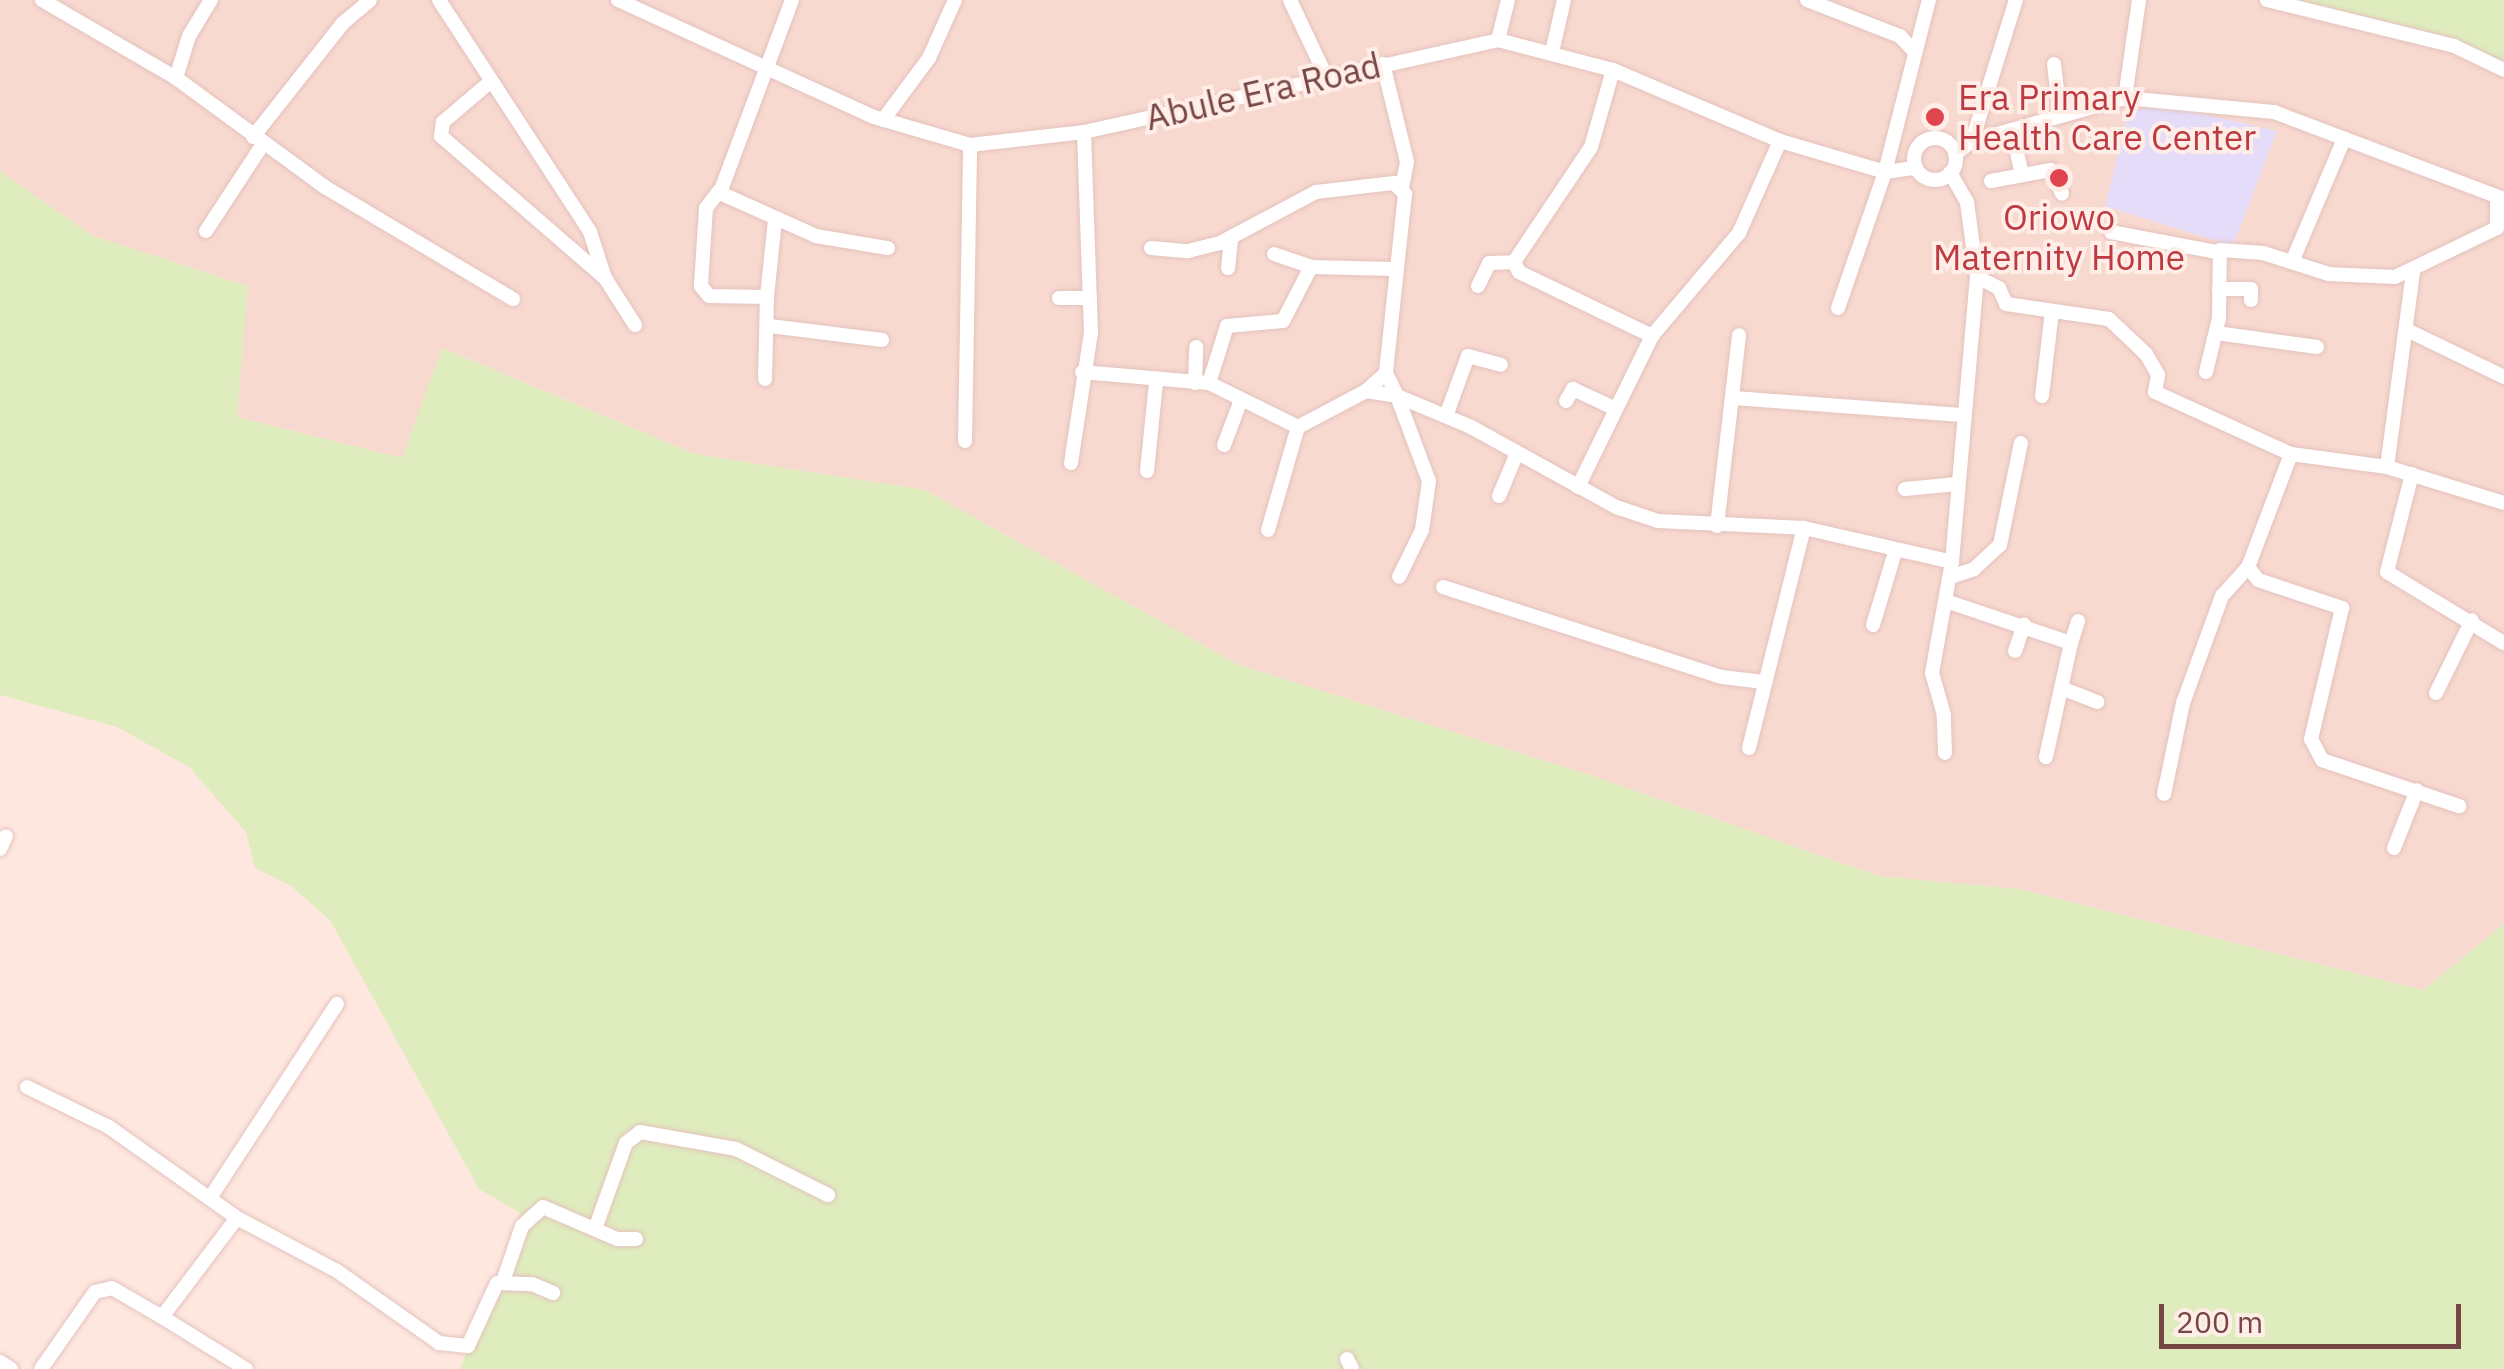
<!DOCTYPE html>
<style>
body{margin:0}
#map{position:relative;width:2504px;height:1369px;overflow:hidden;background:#fee7df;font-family:"IBM Plex Sans",sans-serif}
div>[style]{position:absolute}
.residential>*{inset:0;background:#f8d9d0}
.education>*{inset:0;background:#e5dcfa}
.green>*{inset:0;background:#dfecbd}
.roads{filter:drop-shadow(0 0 2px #e4c2bd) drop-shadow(0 0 2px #e4c2bd)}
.minor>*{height:14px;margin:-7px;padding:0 7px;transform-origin:7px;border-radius:7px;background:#fff}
.minor>.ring{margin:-7px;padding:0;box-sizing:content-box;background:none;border:14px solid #fff;border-radius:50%}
.dots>*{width:28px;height:28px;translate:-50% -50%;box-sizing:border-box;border:5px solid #ffede7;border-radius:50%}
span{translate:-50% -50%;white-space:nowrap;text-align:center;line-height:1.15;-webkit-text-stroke:8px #ffede7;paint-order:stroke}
.street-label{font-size:35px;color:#764645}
.health-label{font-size:35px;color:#be3a42}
.left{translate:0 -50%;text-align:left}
.scale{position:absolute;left:2159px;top:1304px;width:302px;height:45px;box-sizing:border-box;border:5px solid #764645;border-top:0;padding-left:12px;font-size:30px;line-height:35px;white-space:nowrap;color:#764645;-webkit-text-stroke:8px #ffede7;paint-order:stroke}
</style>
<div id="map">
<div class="residential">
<div style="clip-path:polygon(0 0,2504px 0,2504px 924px,2423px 990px,2020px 889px,1879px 876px,1593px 776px,1237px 664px,925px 490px,695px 454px,443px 348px,402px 458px,237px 417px,247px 286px,93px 236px,0 171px)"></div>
</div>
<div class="education">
<div style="clip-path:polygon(2160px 104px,2277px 131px,2233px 246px,2105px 206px,2128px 113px)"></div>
</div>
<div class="green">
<div style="clip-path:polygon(2280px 0,2504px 0,2504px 70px)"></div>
<div style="clip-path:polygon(0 171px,93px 236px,248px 286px,237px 417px,402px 458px,442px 348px,695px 454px,925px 490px,1237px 664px,1593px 776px,1879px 876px,2020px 889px,2423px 990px,2504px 924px,2504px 1369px,460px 1369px,520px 1213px,479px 1189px,330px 920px,291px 886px,255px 868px,246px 832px,189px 767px,117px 727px,0 695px)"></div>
</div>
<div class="roads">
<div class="minor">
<div style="left:42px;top:0;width:155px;rotate:30.2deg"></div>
<div style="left:176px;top:78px;width:185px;rotate:36.2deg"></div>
<div style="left:325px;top:187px;width:219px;rotate:30.8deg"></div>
<div style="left:439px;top:0;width:277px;rotate:56.9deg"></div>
<div style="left:590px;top:232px;width:48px;rotate:71.9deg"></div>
<div style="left:605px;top:278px;width:56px;rotate:57.4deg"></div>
<div style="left:618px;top:0;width:281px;rotate:24.6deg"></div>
<div style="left:874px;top:117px;width:100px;rotate:16.3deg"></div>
<div style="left:970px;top:145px;width:115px;rotate:-6.5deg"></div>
<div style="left:1084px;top:132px;width:424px;rotate:-12.5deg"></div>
<div style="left:1498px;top:40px;width:119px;rotate:14.6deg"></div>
<div style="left:1613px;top:70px;width:181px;rotate:23deg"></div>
<div style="left:1780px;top:141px;width:109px;rotate:16.4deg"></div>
<div style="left:1885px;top:172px;width:30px;rotate:-8deg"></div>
<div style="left:792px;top:0;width:206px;rotate:110.5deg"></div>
<div style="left:720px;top:193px;width:105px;rotate:24.1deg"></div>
<div style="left:816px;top:236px;width:73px;rotate:9.5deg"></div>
<div style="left:1290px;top:0;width:84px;rotate:64.7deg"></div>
<div style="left:1807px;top:0;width:100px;rotate:21.2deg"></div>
<div style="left:1900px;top:36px;width:21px;rotate:47deg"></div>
<div style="left:2267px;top:0;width:193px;rotate:13.8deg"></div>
<div style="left:2454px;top:46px;width:55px;rotate:25.6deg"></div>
<div style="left:1498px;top:40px;width:41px;rotate:-76deg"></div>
<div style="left:1552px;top:52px;width:53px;rotate:-77deg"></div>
<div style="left:1383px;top:64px;width:101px;rotate:76.2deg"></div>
<div style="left:1407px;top:162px;width:26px;rotate:101deg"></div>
<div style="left:2054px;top:64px;width:52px;rotate:83.4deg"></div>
<div style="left:1613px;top:70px;width:80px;rotate:105.9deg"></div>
<div style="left:1591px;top:147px;width:138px;rotate:123.8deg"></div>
<div style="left:1514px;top:262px;width:11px;rotate:63deg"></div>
<div style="left:1519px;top:272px;width:148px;rotate:25.7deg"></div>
<div style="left:176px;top:78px;width:44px;rotate:-72.8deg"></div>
<div style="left:189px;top:36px;width:42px;rotate:-58.6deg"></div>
<div style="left:490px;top:82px;width:62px;rotate:139.6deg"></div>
<div style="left:443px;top:122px;width:14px;rotate:98deg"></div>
<div style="left:441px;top:136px;width:217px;rotate:40.9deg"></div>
<div style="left:2125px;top:98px;width:99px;rotate:-81.9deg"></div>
<div style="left:883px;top:120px;width:77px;rotate:-53.4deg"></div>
<div style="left:929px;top:58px;width:64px;rotate:-65.9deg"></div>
<div style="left:2012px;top:130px;width:46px;rotate:77.5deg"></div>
<div style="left:253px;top:137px;width:145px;rotate:-51.7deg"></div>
<div style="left:343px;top:23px;width:35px;rotate:-40deg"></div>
<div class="ring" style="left:1914px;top:138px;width:28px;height:28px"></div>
<div style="left:1972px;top:141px;width:148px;rotate:-72.7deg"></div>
<div style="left:1955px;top:154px;width:21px;rotate:-37deg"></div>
<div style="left:1972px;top:141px;width:159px;rotate:-15.7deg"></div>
<div style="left:2125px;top:98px;width:150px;rotate:5.4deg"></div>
<div style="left:2274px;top:112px;width:246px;rotate:20.7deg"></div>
<div style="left:1991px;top:181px;width:61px;rotate:-10.4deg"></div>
<div style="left:2051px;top:170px;width:26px;rotate:65deg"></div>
<div style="left:719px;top:191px;width:21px;rotate:127deg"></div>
<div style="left:706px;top:208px;width:78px;rotate:93.7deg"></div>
<div style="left:701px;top:286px;width:13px;rotate:51deg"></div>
<div style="left:709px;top:296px;width:58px;rotate:1deg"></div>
<div style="left:767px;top:297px;width:78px;rotate:-84.1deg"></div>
<div style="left:206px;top:231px;width:104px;rotate:-56.8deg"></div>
<div style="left:2111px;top:232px;width:108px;rotate:10.7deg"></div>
<div style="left:1151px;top:248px;width:37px;rotate:5deg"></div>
<div style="left:1188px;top:251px;width:33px;rotate:-14deg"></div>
<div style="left:1220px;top:243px;width:109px;rotate:-28deg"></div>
<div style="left:1316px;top:192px;width:79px;rotate:-6.6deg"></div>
<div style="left:1394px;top:183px;width:16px;rotate:45deg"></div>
<div style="left:1405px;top:194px;width:180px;rotate:96.1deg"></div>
<div style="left:1386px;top:373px;width:25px;rotate:64deg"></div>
<div style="left:1397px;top:396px;width:80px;rotate:22.7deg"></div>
<div style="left:1471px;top:427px;width:166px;rotate:28.9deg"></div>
<div style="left:1616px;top:507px;width:44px;rotate:18.4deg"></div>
<div style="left:1658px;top:521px;width:146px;rotate:2.7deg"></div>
<div style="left:1804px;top:528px;width:152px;rotate:12.9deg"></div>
<div style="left:1274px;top:254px;width:39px;rotate:19deg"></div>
<div style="left:2292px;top:262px;width:134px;rotate:-67.1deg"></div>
<div style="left:1228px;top:268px;width:29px;rotate:-84deg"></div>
<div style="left:1977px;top:277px;width:25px;rotate:27deg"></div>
<div style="left:1999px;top:288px;width:17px;rotate:66deg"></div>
<div style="left:2006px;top:304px;width:104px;rotate:8.3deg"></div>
<div style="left:2109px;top:319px;width:51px;rotate:43.4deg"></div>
<div style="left:2146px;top:354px;width:24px;rotate:60deg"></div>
<div style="left:2158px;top:375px;width:17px;rotate:100deg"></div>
<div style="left:2155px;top:392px;width:149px;rotate:24.5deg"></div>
<div style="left:2291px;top:454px;width:97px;rotate:7.7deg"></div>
<div style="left:2387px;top:467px;width:122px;rotate:17.1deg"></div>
<div style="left:1478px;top:286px;width:25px;rotate:-64deg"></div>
<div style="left:1489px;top:263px;width:25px;rotate:-2deg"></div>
<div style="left:2219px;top:289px;width:32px"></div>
<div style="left:2251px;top:289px;width:11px;rotate:90deg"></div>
<div style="left:1059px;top:298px;width:31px"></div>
<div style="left:1838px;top:308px;width:144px;rotate:-70.9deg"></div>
<div style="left:1885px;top:172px;width:178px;rotate:-75.7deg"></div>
<div style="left:770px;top:326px;width:113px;rotate:7.1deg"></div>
<div style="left:2409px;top:331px;width:106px;rotate:25.8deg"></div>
<div style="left:2216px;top:333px;width:102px;rotate:7.9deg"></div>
<div style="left:1082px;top:372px;width:127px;rotate:5deg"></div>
<div style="left:1209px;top:383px;width:99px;rotate:26.3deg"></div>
<div style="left:1298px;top:427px;width:77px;rotate:-27.9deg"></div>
<div style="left:1366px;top:391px;width:27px;rotate:-42deg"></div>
<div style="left:2206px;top:372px;width:56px;rotate:-76.5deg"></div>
<div style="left:2219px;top:318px;width:68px;rotate:-89.2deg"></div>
<div style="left:2220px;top:250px;width:43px;rotate:4deg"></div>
<div style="left:2263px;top:253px;width:69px;rotate:17.7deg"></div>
<div style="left:2329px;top:274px;width:66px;rotate:2.6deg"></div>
<div style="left:2395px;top:277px;width:113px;rotate:-25.7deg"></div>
<div style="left:2497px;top:228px;width:31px;rotate:-90deg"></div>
<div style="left:765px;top:379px;width:82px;rotate:-88.6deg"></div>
<div style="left:1195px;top:383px;width:36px;rotate:-88deg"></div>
<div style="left:1209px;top:383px;width:60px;rotate:-72.5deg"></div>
<div style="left:1227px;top:326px;width:56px;rotate:-5.1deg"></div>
<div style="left:1283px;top:321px;width:61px;rotate:-62.6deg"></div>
<div style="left:1311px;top:267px;width:82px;rotate:1.4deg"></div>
<div style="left:1366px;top:391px;width:31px;rotate:9deg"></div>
<div style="left:1397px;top:396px;width:91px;rotate:69.4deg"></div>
<div style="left:1429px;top:481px;width:49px;rotate:98.1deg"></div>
<div style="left:1422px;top:530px;width:52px;rotate:116.1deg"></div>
<div style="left:2042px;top:396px;width:86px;rotate:-83.3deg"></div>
<div style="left:1734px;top:398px;width:228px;rotate:4.3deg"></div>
<div style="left:1566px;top:401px;width:14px;rotate:-60deg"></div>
<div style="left:1573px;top:389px;width:47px;rotate:24.9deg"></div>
<div style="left:1446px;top:416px;width:64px;rotate:-69.9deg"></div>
<div style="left:1468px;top:356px;width:34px;rotate:15deg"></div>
<div style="left:965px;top:441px;width:296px;rotate:-89deg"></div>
<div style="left:1224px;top:445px;width:48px;rotate:-69.3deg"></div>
<div style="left:2291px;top:454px;width:121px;rotate:110.8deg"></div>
<div style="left:2248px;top:567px;width:16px;rotate:52deg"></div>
<div style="left:2258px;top:580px;width:89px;rotate:18.4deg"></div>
<div style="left:2342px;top:608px;width:135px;rotate:103.3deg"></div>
<div style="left:2311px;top:739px;width:24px;rotate:62deg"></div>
<div style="left:2322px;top:760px;width:145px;rotate:18.6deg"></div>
<div style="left:1071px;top:463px;width:132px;rotate:-81.3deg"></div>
<div style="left:1091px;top:333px;width:201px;rotate:-92deg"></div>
<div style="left:2387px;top:467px;width:197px;rotate:-82.4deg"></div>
<div style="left:1147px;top:471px;width:88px;rotate:-84.2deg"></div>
<div style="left:2412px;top:474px;width:101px;rotate:104.3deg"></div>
<div style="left:2387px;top:572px;width:137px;rotate:31.3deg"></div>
<div style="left:1578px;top:487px;width:168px;rotate:-63.9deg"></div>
<div style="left:1652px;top:336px;width:135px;rotate:-49.8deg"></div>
<div style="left:1739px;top:233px;width:101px;rotate:-66deg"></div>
<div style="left:1905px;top:489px;width:52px;rotate:-5.5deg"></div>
<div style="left:1499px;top:496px;width:47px;rotate:-67.3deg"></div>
<div style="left:1717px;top:526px;width:192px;rotate:-83.4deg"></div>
<div style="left:1268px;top:530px;width:107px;rotate:-73.8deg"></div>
<div style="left:1950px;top:577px;width:25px;rotate:-18deg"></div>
<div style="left:1974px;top:569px;width:35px;rotate:-43deg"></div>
<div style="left:2000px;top:545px;width:104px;rotate:-78.4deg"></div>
<div style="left:1443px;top:587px;width:293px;rotate:17.9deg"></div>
<div style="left:1722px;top:677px;width:42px;rotate:6.8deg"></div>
<div style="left:1946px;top:601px;width:132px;rotate:18.6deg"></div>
<div style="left:2071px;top:643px;width:117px;rotate:102.4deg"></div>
<div style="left:1873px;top:625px;width:76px;rotate:-73.2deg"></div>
<div style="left:2071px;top:643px;width:23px;rotate:-72deg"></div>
<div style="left:2015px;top:651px;width:28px;rotate:-71deg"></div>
<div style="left:2061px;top:688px;width:39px;rotate:21deg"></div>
<div style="left:2436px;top:693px;width:81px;rotate:-63.7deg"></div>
<div style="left:1749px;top:748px;width:227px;rotate:-76deg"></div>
<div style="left:1945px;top:753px;width:38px;rotate:-92deg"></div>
<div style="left:1944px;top:715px;width:44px;rotate:-105.9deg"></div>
<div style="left:1932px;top:673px;width:113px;rotate:-79.8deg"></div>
<div style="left:1952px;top:562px;width:286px;rotate:-85deg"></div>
<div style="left:1977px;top:277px;width:76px;rotate:-97.6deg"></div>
<div style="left:1967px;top:202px;width:34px;rotate:-120deg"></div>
<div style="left:2164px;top:794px;width:93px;rotate:-78.2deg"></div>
<div style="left:2183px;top:703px;width:114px;rotate:-70deg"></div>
<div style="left:2222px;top:596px;width:39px;rotate:-48deg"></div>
<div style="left:2394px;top:848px;width:62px;rotate:-68.4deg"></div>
<div style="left:0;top:849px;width:14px;rotate:-65deg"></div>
<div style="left:27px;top:1087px;width:91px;rotate:26deg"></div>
<div style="left:109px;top:1127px;width:157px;rotate:35.4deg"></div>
<div style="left:237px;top:1218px;width:113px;rotate:27.9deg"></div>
<div style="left:337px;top:1271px;width:125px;rotate:35.2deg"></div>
<div style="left:439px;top:1343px;width:29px;rotate:6deg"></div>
<div style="left:468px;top:1346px;width:69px;rotate:-65.3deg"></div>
<div style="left:497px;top:1283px;width:35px;rotate:2deg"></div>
<div style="left:532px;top:1284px;width:23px;rotate:23deg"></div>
<div style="left:210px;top:1198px;width:232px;rotate:-56.8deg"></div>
<div style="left:595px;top:1229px;width:91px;rotate:-70.2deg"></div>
<div style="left:626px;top:1143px;width:18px;rotate:-38deg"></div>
<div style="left:640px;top:1132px;width:97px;rotate:10deg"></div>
<div style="left:736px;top:1149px;width:103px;rotate:26.6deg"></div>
<div style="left:503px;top:1281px;width:58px;rotate:-70.9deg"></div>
<div style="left:522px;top:1226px;width:28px;rotate:-42deg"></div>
<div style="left:543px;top:1207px;width:81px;rotate:23.4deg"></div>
<div style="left:617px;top:1239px;width:19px"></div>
<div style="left:162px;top:1317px;width:99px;rotate:31.8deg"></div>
<div style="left:1347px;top:1359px;width:11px;rotate:63deg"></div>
<div style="left:0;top:1362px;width:13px;rotate:32deg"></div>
<div style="left:41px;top:1369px;width:94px;rotate:-55deg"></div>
<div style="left:95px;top:1292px;width:17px;rotate:-13deg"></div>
<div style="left:112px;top:1288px;width:58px;rotate:30.1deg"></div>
<div style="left:162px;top:1317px;width:124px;rotate:-52.9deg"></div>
</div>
</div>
<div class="dots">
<div style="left:1935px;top:117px;background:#e0444e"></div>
<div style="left:2059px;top:178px;background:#e0444e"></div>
</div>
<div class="street-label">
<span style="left:1263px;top:91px;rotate:-13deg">Abule Era Road</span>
</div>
<div class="health-label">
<span class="left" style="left:1958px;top:117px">Era Primary<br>Health Care Center</span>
<span style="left:2059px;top:237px">Oriowo<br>Maternity Home</span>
</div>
<div class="scale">200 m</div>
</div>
